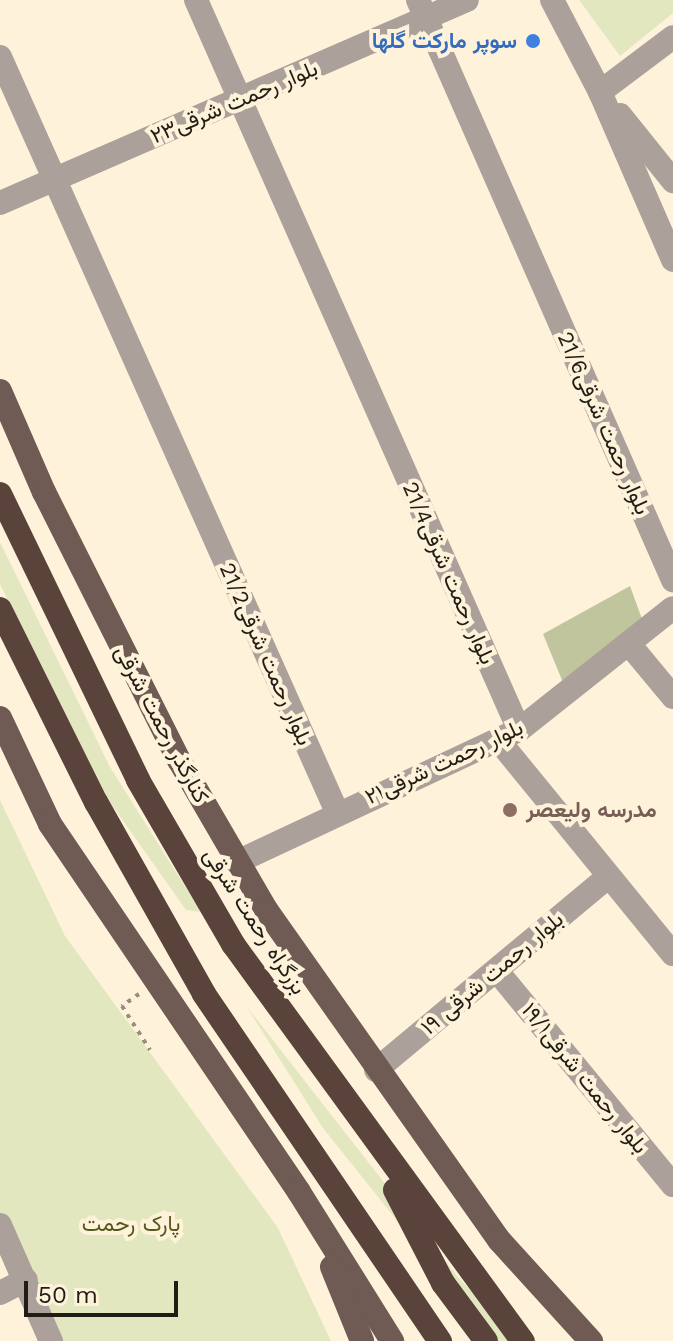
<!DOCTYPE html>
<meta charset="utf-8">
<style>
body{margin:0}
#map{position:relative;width:673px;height:1341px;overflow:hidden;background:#fef3da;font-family:"Work Sans",Vazirmatn,sans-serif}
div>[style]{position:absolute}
.green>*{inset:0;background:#e2e7c0}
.forest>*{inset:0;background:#c0c59d}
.path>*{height:4px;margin-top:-2px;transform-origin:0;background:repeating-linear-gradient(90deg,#978f7e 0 4px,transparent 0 10px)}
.minor>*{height:24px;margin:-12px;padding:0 12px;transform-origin:12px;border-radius:12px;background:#aca09b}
.major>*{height:24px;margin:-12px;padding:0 12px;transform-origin:12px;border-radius:12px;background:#6f5b53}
.highway>*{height:24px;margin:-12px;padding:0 12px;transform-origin:12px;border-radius:12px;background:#5a433a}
.dots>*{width:22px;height:22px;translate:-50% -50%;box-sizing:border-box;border:4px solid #fef3da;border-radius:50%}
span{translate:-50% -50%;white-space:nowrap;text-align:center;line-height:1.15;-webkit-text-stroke:8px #fef3da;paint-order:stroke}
.shop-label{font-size:22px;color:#366cbe;font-weight:700}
.right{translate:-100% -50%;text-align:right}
.street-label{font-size:22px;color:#211d14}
.education-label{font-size:22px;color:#785e54;font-weight:700}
.left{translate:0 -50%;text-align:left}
.park-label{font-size:22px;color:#55591b}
.scale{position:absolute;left:24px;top:1281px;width:154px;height:36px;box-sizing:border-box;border:4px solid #211d14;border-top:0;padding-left:10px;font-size:24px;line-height:28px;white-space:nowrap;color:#211d14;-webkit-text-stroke:6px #fef3da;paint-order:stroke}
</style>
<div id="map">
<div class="green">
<div style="clip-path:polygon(579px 0,673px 0,673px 13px,620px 56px)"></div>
<div style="clip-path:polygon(0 542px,110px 767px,201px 912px,186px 910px,100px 788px,0 584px)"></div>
<div style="clip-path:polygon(0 800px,65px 936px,278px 1228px,331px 1341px,55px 1341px,0 1219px)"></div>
<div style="clip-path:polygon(247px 1007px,458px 1277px,519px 1341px,496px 1341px,462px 1302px,323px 1128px)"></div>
</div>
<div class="forest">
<div style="clip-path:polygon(630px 586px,642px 619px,564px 685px,543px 634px)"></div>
</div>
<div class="path">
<div style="left:139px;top:994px;width:21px;rotate:145deg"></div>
<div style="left:122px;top:1006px;width:52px;rotate:57.5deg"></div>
</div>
<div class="minor">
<div style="left:196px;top:0;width:798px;rotate:66.13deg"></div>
<div style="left:418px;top:0;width:634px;rotate:66.27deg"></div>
<div style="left:552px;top:0;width:104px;rotate:62.4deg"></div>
<div style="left:600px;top:92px;width:183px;rotate:66.5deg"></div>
<div style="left:0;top:57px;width:827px;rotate:65.95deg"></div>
<div style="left:600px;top:92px;width:91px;rotate:-37deg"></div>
<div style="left:620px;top:115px;width:85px;rotate:51.2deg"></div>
<div style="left:0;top:203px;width:509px;rotate:-23.49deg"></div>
<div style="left:629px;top:644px;width:69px;rotate:50.3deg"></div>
<div style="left:499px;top:741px;width:275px;rotate:50.8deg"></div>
<div style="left:237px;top:862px;width:311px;rotate:-25.1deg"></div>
<div style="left:519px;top:730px;width:196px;rotate:-38.4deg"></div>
<div style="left:497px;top:971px;width:277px;rotate:50.6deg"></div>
<div style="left:376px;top:1070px;width:302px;rotate:-39.8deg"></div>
<div style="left:0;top:1225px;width:127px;rotate:66.3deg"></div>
<div style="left:0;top:1293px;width:29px;rotate:-27deg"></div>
</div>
<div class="major">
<div style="left:0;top:391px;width:110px;rotate:66.5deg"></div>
<div style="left:44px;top:492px;width:300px;rotate:63.3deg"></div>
<div style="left:179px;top:760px;width:175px;rotate:59.8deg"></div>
<div style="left:267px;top:911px;width:403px;rotate:54.8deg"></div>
<div style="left:499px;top:1240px;width:137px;rotate:47.7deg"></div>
<div style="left:0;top:718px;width:117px;rotate:64.7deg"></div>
<div style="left:50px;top:824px;width:444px;rotate:55.9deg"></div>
<div style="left:299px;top:1192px;width:176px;rotate:58deg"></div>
<div style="left:332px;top:1267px;width:80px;rotate:67.9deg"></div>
</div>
<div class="highway">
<div style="left:0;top:494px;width:318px;rotate:64.2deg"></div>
<div style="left:138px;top:780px;width:190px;rotate:59.9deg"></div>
<div style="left:233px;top:944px;width:492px;rotate:53.9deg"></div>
<div style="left:0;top:609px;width:216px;rotate:63.6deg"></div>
<div style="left:96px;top:802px;width:220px;rotate:60.6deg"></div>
<div style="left:204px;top:994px;width:420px;rotate:55.8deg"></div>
<div style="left:395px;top:1190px;width:105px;rotate:62.7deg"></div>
<div style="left:443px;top:1283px;width:72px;rotate:53.4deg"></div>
</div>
<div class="dots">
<div style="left:533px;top:41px;background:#3f7fe0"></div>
<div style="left:510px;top:810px;background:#8d6e63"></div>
</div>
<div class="shop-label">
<span class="right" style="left:517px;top:41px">سوپر مارکت گلها</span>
</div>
<div class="street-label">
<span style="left:234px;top:102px;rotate:-23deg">بلوار رحمت شرقی۲۳</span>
<span style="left:604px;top:423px;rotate:66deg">بلوار رحمت شرقی21/6</span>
<span style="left:449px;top:573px;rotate:66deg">بلوار رحمت شرقی21/4</span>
<span style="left:266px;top:654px;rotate:66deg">بلوار رحمت شرقی21/2</span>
<span style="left:162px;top:724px;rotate:62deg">کنارگذر رحمت شرقی</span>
<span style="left:444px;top:762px;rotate:-25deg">بلوار رحمت شرقی۲۱</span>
<span style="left:255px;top:921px;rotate:57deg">بزرگراه رحمت شرقی</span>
<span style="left:492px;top:973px;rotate:-40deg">بلوار رحمت شرقی ۱۹</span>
<span style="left:585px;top:1078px;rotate:51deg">بلوار رحمت شرقی۱۹/۱</span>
</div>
<div class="education-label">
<span class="left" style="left:526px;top:810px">مدرسه ولیعصر</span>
</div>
<div class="park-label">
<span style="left:131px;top:1224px">پارک رحمت</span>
</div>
<div class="scale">50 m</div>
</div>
